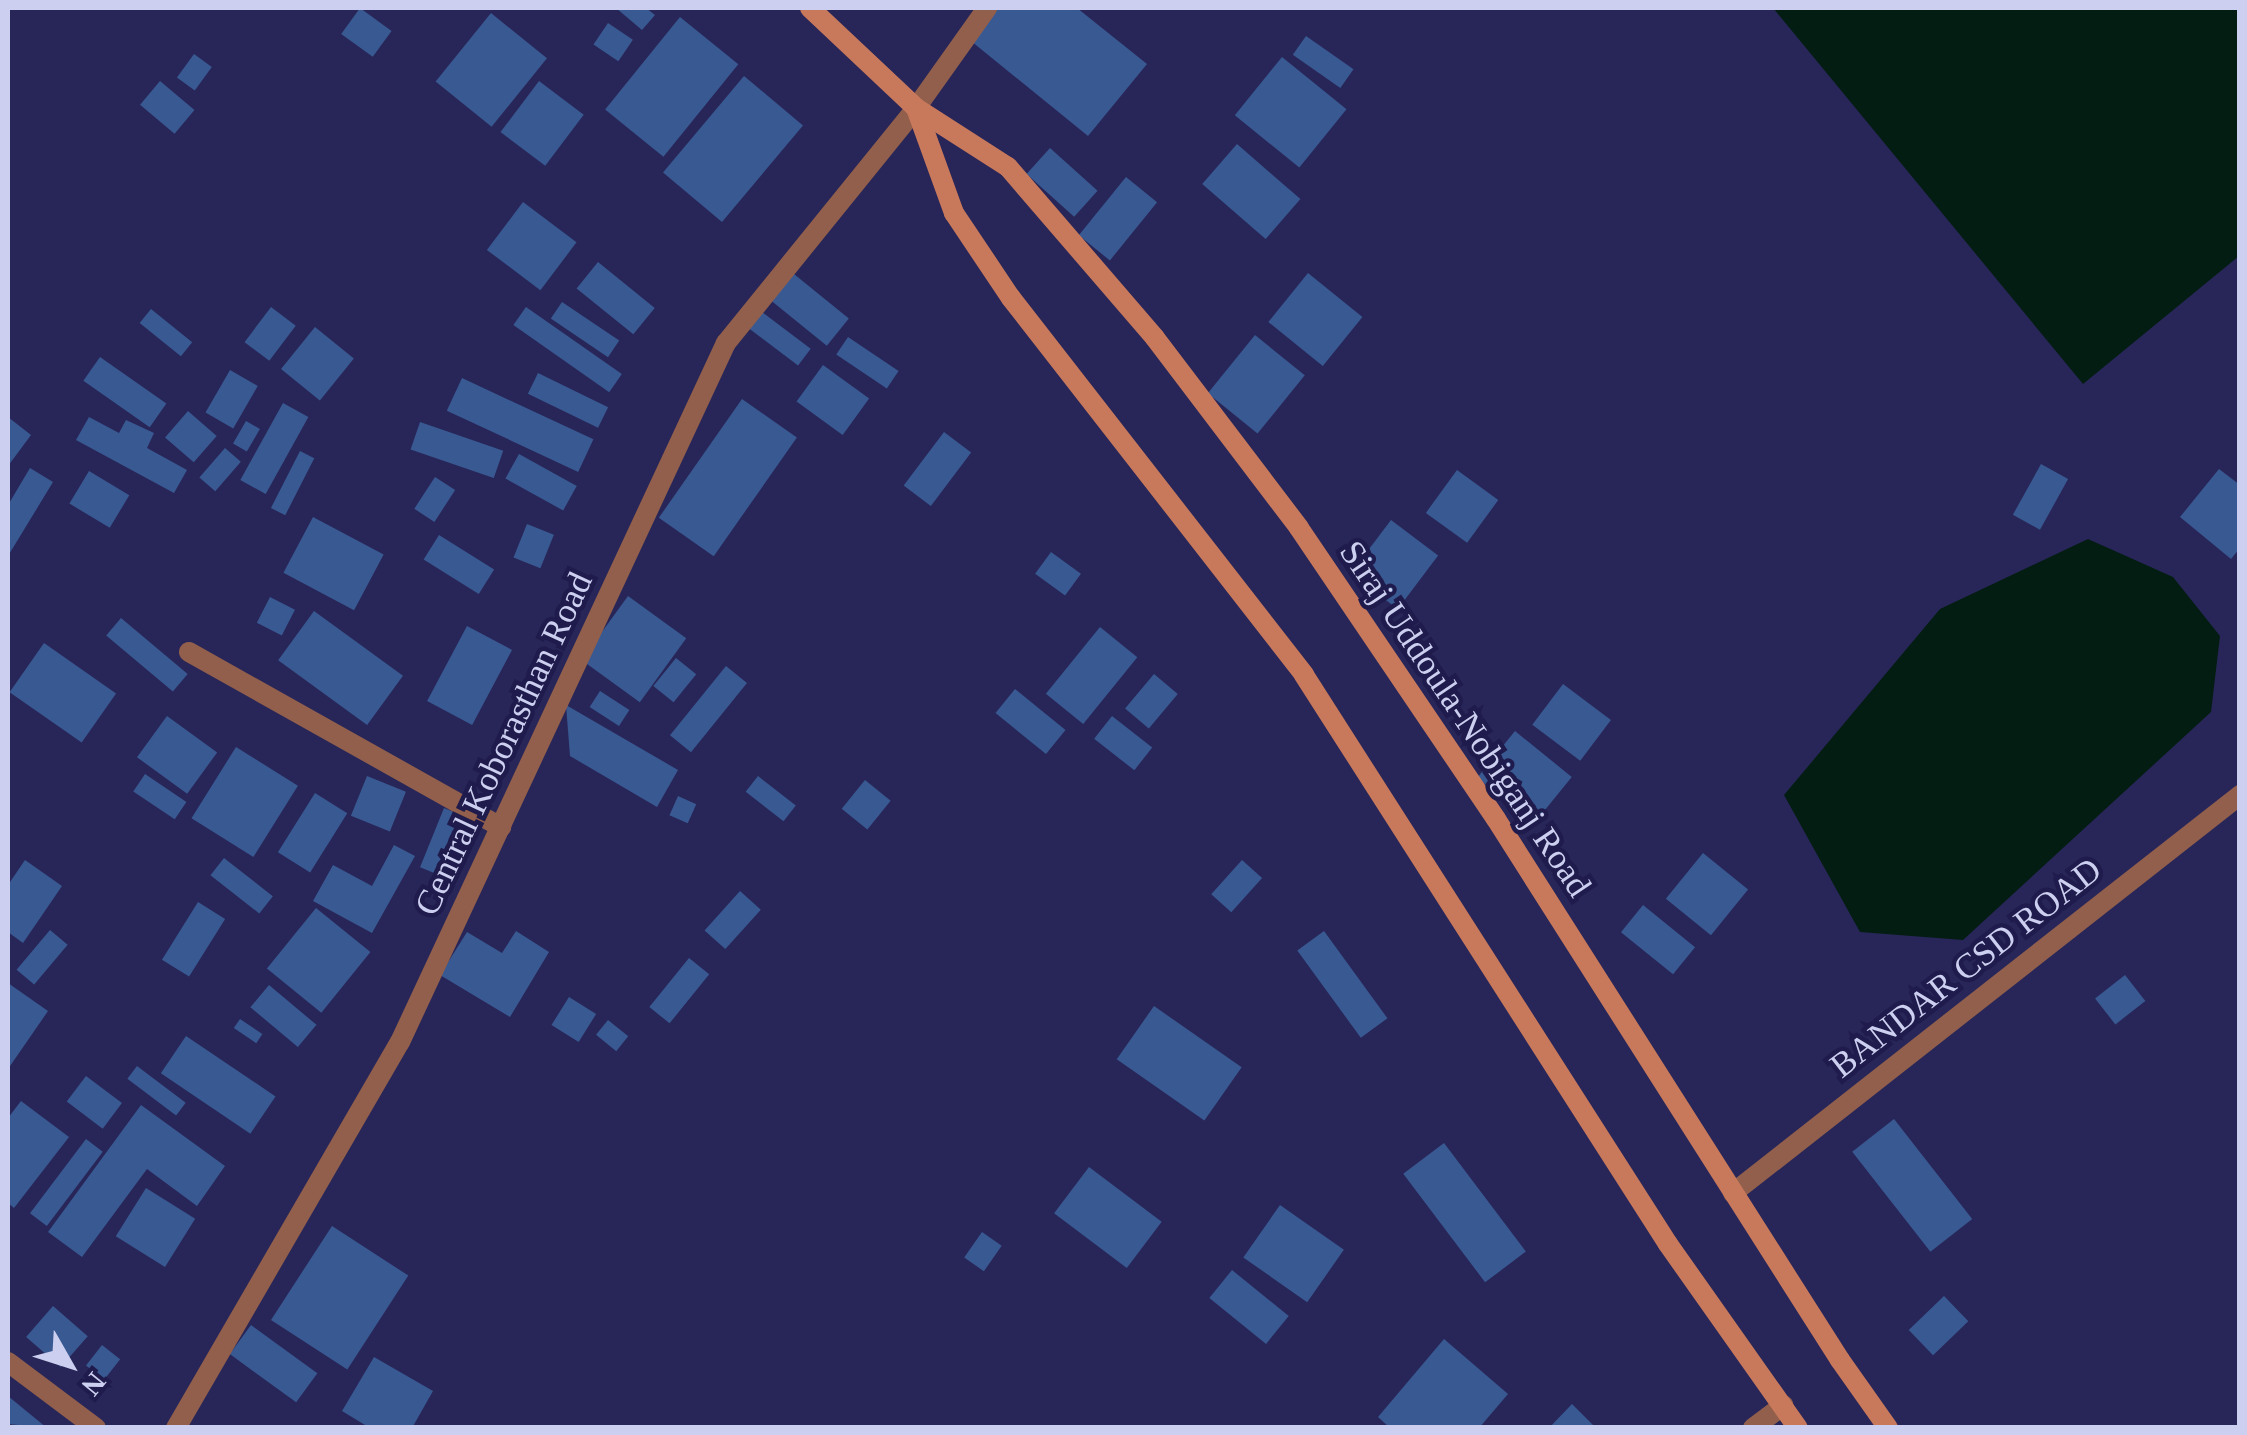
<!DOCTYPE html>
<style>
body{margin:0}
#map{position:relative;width:2247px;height:1435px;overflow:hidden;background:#282658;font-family:"Times New Roman",serif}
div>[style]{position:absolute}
.water>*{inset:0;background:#031d12}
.building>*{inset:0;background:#395992;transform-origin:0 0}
.street>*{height:20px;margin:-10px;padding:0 10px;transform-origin:10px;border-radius:10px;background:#915f4c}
.secondary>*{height:20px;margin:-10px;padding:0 10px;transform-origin:10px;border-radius:10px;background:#c9795b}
span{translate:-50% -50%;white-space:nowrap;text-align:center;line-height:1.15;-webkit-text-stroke:9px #1f1b4c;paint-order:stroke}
.street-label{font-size:35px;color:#cccfef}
.frame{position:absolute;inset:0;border:10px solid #cccfef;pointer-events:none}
.north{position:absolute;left:20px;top:1315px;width:100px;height:100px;-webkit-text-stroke:8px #1f1b4c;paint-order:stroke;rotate:129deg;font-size:28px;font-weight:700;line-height:40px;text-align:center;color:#cccfef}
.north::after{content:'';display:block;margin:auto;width:35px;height:45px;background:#cccfef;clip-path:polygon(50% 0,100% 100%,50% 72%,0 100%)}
</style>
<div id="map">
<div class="water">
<div style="clip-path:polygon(1773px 8px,2239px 8px,2239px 256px,2083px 384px)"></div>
<div style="clip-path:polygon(2088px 539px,2173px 577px,2220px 636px,2211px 712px,1963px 940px,1860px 932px,1784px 795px,1940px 609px)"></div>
</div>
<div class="building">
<div style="left:360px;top:8px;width:39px;height:32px;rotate:36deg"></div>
<div style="clip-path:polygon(616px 8px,646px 8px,655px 15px,642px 30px)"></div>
<div style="clip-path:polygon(998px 8px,1077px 8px,1147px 64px,1088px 136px,971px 41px)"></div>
<div style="left:491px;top:13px;width:72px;height:88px;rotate:39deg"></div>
<div style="left:680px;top:17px;width:75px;height:119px;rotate:39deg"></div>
<div style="left:608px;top:23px;width:30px;height:26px;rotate:34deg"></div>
<div style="left:1306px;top:36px;width:58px;height:23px;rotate:35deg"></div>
<div style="left:194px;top:54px;width:22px;height:29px;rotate:36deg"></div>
<div style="left:1282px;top:57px;width:83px;height:75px;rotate:39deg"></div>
<div style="left:744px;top:76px;width:77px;height:126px;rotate:40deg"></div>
<div style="left:160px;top:81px;width:45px;height:31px;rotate:40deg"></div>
<div style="left:539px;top:81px;width:56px;height:64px;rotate:37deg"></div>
<div style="left:1237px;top:144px;width:84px;height:53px;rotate:41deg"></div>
<div style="left:1050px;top:148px;width:64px;height:35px;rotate:42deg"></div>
<div style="left:1126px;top:177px;width:40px;height:75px;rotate:39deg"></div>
<div style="left:523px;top:202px;width:67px;height:60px;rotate:37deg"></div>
<div style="left:598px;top:262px;width:73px;height:34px;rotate:39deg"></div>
<div style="left:789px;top:270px;width:77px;height:35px;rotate:39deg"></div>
<div style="left:1308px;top:273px;width:70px;height:63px;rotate:39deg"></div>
<div style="left:562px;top:302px;width:69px;height:20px;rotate:34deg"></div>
<div style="left:271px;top:307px;width:31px;height:44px;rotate:37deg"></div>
<div style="left:526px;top:307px;width:117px;height:22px;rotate:35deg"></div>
<div style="left:151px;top:309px;width:53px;height:18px;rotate:39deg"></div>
<div style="left:758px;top:309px;width:66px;height:21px;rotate:37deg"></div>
<div style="left:315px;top:327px;width:50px;height:54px;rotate:39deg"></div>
<div style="left:1255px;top:335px;width:64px;height:75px;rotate:39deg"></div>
<div style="left:848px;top:337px;width:61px;height:21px;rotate:34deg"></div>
<div style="left:100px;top:357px;width:81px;height:29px;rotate:35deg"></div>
<div style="left:823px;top:365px;width:57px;height:45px;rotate:36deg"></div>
<div style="left:230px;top:370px;width:32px;height:49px;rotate:30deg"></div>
<div style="left:538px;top:373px;width:78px;height:23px;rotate:26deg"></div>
<div style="left:462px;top:378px;width:145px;height:36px;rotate:25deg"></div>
<div style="left:742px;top:399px;width:67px;height:145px;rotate:35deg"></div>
<div style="left:283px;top:403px;width:29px;height:88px;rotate:29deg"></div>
<div style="left:188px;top:411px;width:38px;height:35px;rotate:41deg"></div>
<div style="clip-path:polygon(8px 417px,31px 435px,8px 466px)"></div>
<div style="clip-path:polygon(89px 417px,119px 433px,126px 420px,154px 433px,147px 448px,187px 470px,174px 493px,76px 440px)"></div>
<div style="left:246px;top:421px;width:16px;height:26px;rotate:30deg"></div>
<div style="left:420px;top:422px;width:88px;height:29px;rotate:19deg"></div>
<div style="left:944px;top:432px;width:34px;height:67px;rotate:37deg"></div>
<div style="left:225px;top:448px;width:21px;height:39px;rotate:41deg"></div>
<div style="left:300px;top:451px;width:16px;height:64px;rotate:27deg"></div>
<div style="left:519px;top:454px;width:66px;height:28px;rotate:29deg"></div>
<div style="left:2041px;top:464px;width:31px;height:58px;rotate:29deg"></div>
<div style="clip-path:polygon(30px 468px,53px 482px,8px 556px,8px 505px)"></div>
<div style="clip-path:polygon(2219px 469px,2240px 485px,2240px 548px,2231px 559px,2180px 517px)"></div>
<div style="left:1457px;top:470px;width:51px;height:53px;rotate:36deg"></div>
<div style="left:89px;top:471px;width:47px;height:38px;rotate:31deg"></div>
<div style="left:435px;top:477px;width:24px;height:38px;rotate:33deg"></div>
<div style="left:313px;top:517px;width:80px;height:63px;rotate:28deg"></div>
<div style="left:1391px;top:520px;width:59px;height:67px;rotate:37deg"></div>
<div style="left:527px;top:524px;width:29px;height:36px;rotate:22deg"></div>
<div style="left:439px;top:535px;width:65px;height:29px;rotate:32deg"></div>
<div style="left:1051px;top:552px;width:37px;height:27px;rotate:36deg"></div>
<div style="left:628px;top:596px;width:72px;height:79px;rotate:36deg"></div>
<div style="left:270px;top:597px;width:28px;height:29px;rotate:27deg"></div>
<div style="left:314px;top:611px;width:110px;height:61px;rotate:36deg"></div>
<div style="left:121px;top:618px;width:87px;height:23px;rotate:40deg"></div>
<div style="left:467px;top:626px;width:51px;height:85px;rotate:28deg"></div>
<div style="left:1100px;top:627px;width:48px;height:86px;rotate:39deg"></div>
<div style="left:44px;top:643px;width:88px;height:60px;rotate:35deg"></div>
<div style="left:676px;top:658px;width:26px;height:36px;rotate:39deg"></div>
<div style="left:726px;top:666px;width:27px;height:89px;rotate:39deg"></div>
<div style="left:1154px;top:674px;width:31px;height:45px;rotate:40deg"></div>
<div style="left:1563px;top:684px;width:60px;height:51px;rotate:37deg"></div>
<div style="left:1015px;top:689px;width:65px;height:31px;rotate:39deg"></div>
<div style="left:600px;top:691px;width:35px;height:19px;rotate:33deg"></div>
<div style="clip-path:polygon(566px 705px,678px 770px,657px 807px,570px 756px)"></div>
<div style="left:167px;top:716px;width:62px;height:51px;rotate:36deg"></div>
<div style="left:1112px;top:716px;width:51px;height:29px;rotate:38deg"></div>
<div style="left:1515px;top:731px;width:73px;height:60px;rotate:39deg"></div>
<div style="left:236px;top:747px;width:73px;height:84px;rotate:32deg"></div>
<div style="left:145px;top:774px;width:50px;height:21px;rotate:34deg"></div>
<div style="left:367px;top:776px;width:42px;height:43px;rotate:22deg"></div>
<div style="left:758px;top:776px;width:48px;height:20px;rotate:38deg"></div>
<div style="left:865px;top:780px;width:33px;height:37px;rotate:39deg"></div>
<div style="left:315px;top:793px;width:38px;height:70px;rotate:32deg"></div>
<div style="left:678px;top:796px;width:20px;height:21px;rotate:24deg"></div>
<div style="left:444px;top:808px;width:18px;height:64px;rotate:22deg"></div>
<div style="clip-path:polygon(394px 845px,415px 856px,372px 933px,313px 901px,333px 865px,372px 886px)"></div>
<div style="left:1703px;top:853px;width:58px;height:59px;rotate:39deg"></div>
<div style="left:224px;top:858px;width:62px;height:22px;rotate:38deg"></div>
<div style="clip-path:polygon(25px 860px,62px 886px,23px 943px,8px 932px,8px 885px)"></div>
<div style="left:1242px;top:860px;width:27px;height:46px;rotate:42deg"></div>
<div style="left:740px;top:891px;width:28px;height:53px;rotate:42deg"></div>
<div style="left:198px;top:902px;width:32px;height:68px;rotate:32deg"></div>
<div style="left:1643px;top:905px;width:67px;height:35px;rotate:39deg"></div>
<div style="left:316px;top:908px;width:70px;height:78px;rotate:39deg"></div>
<div style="left:50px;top:930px;width:23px;height:52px;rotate:40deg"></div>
<div style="clip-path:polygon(516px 931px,549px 952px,510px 1017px,440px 975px,467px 932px,502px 953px)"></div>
<div style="left:1324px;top:931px;width:108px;height:33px;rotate:54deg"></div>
<div style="left:689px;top:958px;width:26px;height:63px;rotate:39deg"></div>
<div style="left:2125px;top:975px;width:33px;height:38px;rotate:52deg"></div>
<div style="clip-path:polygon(8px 983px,48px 1011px,8px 1069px)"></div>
<div style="left:269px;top:985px;width:62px;height:29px;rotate:40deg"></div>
<div style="left:569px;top:997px;width:32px;height:33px;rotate:32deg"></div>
<div style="left:1154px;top:1006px;width:107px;height:65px;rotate:35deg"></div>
<div style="left:240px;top:1019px;width:27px;height:11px;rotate:34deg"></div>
<div style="left:608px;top:1020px;width:26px;height:19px;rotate:39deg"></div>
<div style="left:186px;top:1036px;width:108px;height:45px;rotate:34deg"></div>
<div style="left:137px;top:1066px;width:61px;height:16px;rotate:37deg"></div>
<div style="left:86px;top:1076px;width:45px;height:32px;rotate:37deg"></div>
<div style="clip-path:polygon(21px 1101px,69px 1137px,14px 1208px,8px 1203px,8px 1118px)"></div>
<div style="clip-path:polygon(141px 1105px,225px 1166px,197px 1206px,147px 1169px,82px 1257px,48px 1232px)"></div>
<div style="left:1894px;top:1119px;width:127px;height:53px;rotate:52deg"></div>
<div style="left:86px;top:1139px;width:21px;height:93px;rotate:37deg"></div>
<div style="left:1444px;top:1143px;width:136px;height:51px;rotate:53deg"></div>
<div style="left:1089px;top:1167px;width:91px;height:58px;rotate:37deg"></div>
<div style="left:146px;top:1188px;width:58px;height:57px;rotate:32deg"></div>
<div style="left:1280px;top:1205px;width:78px;height:64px;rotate:35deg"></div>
<div style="left:332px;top:1226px;width:91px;height:112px;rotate:33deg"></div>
<div style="left:982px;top:1232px;width:24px;height:31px;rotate:35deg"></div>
<div style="left:1232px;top:1270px;width:73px;height:36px;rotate:39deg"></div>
<div style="left:1944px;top:1296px;width:35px;height:49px;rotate:46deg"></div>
<div style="left:53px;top:1306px;width:46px;height:41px;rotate:41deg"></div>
<div style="left:251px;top:1325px;width:82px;height:36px;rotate:36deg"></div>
<div style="clip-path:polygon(1444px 1339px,1508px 1394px,1479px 1428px,1390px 1428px,1378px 1417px)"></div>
<div style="left:102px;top:1345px;width:23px;height:26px;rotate:38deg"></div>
<div style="clip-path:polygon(374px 1357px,433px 1391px,412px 1428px,370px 1428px,342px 1411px)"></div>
<div style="clip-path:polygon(8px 1396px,47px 1428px,8px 1424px)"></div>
<div style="clip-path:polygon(1572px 1404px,1596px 1428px,1549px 1428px)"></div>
</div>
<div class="street">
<div style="left:189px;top:652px;width:358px;rotate:29.3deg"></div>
<div style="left:1733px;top:1193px;width:645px;rotate:-38.13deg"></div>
<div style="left:8px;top:1362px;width:110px;rotate:36.9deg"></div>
<div style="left:176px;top:1428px;width:446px;rotate:-59.9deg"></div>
<div style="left:400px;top:1042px;width:771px;rotate:-65deg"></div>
<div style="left:726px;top:343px;width:302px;rotate:-51deg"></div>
<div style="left:916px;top:108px;width:123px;rotate:-54.6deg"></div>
<div style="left:1753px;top:1428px;width:38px;rotate:-37deg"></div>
</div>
<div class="secondary">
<div style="left:810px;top:8px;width:146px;rotate:43.3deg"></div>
<div style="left:916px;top:108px;width:109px;rotate:32.7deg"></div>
<div style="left:1008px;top:167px;width:225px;rotate:49.3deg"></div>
<div style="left:1155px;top:338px;width:238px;rotate:52.8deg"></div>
<div style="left:1299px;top:528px;width:351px;rotate:55.9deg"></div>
<div style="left:1496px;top:819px;width:641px;rotate:57.55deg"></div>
<div style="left:1840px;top:1360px;width:83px;rotate:54.8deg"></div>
<div style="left:916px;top:108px;width:112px;rotate:70.1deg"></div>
<div style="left:954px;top:213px;width:102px;rotate:56.2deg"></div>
<div style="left:1011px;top:298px;width:477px;rotate:52.1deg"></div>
<div style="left:1304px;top:675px;width:675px;rotate:57.39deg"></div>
<div style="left:1668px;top:1244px;width:225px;rotate:54.8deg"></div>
</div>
<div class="street-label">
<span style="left:1465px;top:719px;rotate:56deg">Siraj Uddoula-Nobiganj Road</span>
<span style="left:504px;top:744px;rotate:-65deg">Central Koborasthan Road</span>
<span style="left:1966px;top:968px;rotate:-38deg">BANDAR CSD ROAD</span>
</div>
<div class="frame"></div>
<div class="north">N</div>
</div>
